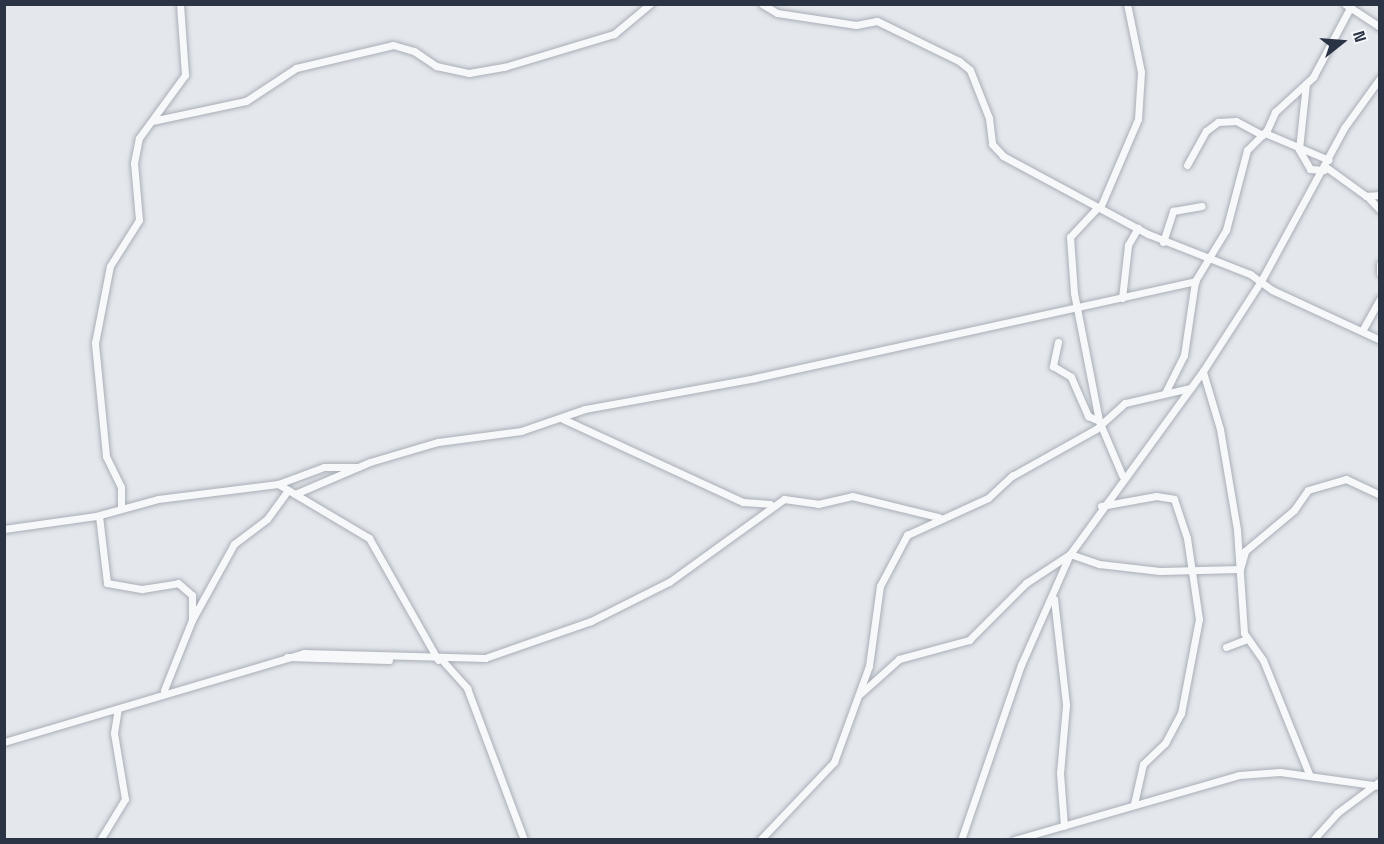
<!DOCTYPE html>
<style>
body{margin:0}
#map{position:relative;width:1384px;height:844px;overflow:hidden;background:#e4e7ec;font-family:"Space Grotesk",sans-serif}
div>[style]{position:absolute}
.roads{filter:drop-shadow(0 0 2px #a9aeb7) drop-shadow(0 0 2px #a9aeb7)}
.street>*{height:7px;margin:-3.5px;padding:0 3.5px;transform-origin:3.5px;border-radius:3.5px;background:#f7f8fa}
span{translate:-50% -50%;white-space:nowrap;text-align:center;line-height:1.15;-webkit-text-stroke:4.5px #f4f6f9;paint-order:stroke}
.frame{position:absolute;inset:0;border:6px solid #2b3445;pointer-events:none}
.north{position:absolute;left:1312px;top:12px;width:60px;height:60px;-webkit-text-stroke:4px #f4f6f9;paint-order:stroke;rotate:73deg;font-size:16px;font-weight:700;line-height:24px;text-align:center;color:#2b3445}
.north::after{content:'';display:block;margin:auto;width:21px;height:27px;background:#2b3445;clip-path:polygon(50% 0,100% 100%,50% 72%,0 100%)}
</style>
<div id="map">
<div class="roads">
<div class="street">
<div style="left:762px;top:4px;width:17px;rotate:31deg"></div>
<div style="left:777px;top:13px;width:80px;rotate:8.6deg"></div>
<div style="left:856px;top:25px;width:21px;rotate:-11deg"></div>
<div style="left:877px;top:21px;width:91px;rotate:26deg"></div>
<div style="left:959px;top:61px;width:14px;rotate:39deg"></div>
<div style="left:970px;top:70px;width:52px;rotate:68.4deg"></div>
<div style="left:989px;top:118px;width:26px;rotate:83deg"></div>
<div style="left:992px;top:144px;width:16px;rotate:47deg"></div>
<div style="left:1003px;top:156px;width:165px;rotate:28.3deg"></div>
<div style="left:1148px;top:234px;width:110px;rotate:21.4deg"></div>
<div style="left:1250px;top:274px;width:27px;rotate:36deg"></div>
<div style="left:1272px;top:290px;width:119px;rotate:24.8deg"></div>
<div style="left:1345px;top:4px;width:42px;rotate:33.3deg"></div>
<div style="left:152px;top:121px;width:96px;rotate:-12deg"></div>
<div style="left:246px;top:101px;width:60px;rotate:-33.4deg"></div>
<div style="left:296px;top:68px;width:100px;rotate:-13.3deg"></div>
<div style="left:393px;top:45px;width:22px;rotate:16deg"></div>
<div style="left:414px;top:51px;width:27px;rotate:34deg"></div>
<div style="left:436px;top:66px;width:34px;rotate:12deg"></div>
<div style="left:469px;top:73px;width:36px;rotate:-10deg"></div>
<div style="left:504px;top:67px;width:115px;rotate:-16.7deg"></div>
<div style="left:614px;top:34px;width:47px;rotate:-39.8deg"></div>
<div style="left:1265px;top:133px;width:69px;rotate:22.9deg"></div>
<div style="left:1298px;top:148px;width:24px;rotate:60deg"></div>
<div style="left:1310px;top:169px;width:14px;rotate:4deg"></div>
<div style="left:1299px;top:149px;width:65px;rotate:-83.9deg"></div>
<div style="left:1187px;top:165px;width:39px;rotate:-61deg"></div>
<div style="left:1206px;top:131px;width:15px;rotate:-37deg"></div>
<div style="left:1218px;top:122px;width:18px;rotate:-3deg"></div>
<div style="left:1236px;top:121px;width:30px;rotate:28deg"></div>
<div style="left:1326px;top:167px;width:49px;rotate:35.9deg"></div>
<div style="left:1366px;top:196px;width:14px;rotate:-4deg"></div>
<div style="left:1367px;top:196px;width:19px;rotate:47deg"></div>
<div style="left:1098px;top:207px;width:41px;rotate:133deg"></div>
<div style="left:1070px;top:237px;width:56px;rotate:85.9deg"></div>
<div style="left:1074px;top:293px;width:130px;rotate:78.9deg"></div>
<div style="left:1099px;top:421px;width:59px;rotate:66.9deg"></div>
<div style="left:1100px;top:208px;width:97px;rotate:-66.9deg"></div>
<div style="left:1138px;top:119px;width:47px;rotate:-86.3deg"></div>
<div style="left:1141px;top:72px;width:69px;rotate:-101.6deg"></div>
<div style="left:1163px;top:242px;width:33px;rotate:-72deg"></div>
<div style="left:1173px;top:211px;width:29px;rotate:-10deg"></div>
<div style="left:1380px;top:264px;width:9px;rotate:90deg"></div>
<div style="left:1122px;top:298px;width:53px;rotate:-83.5deg"></div>
<div style="left:1128px;top:245px;width:20px;rotate:-60deg"></div>
<div style="left:1362px;top:331px;width:37px;rotate:-61deg"></div>
<div style="left:1058px;top:342px;width:25px;rotate:102deg"></div>
<div style="left:1053px;top:366px;width:21px;rotate:31deg"></div>
<div style="left:1071px;top:377px;width:43px;rotate:66.4deg"></div>
<div style="left:1088px;top:416px;width:12px;rotate:24deg"></div>
<div style="left:1203px;top:372px;width:59px;rotate:73.4deg"></div>
<div style="left:1220px;top:429px;width:102px;rotate:80.4deg"></div>
<div style="left:1237px;top:530px;width:103px;rotate:86.1deg"></div>
<div style="left:1244px;top:633px;width:33px;rotate:55deg"></div>
<div style="left:1263px;top:660px;width:123px;rotate:68deg"></div>
<div style="left:1165px;top:393px;width:42px;rotate:-63.4deg"></div>
<div style="left:1184px;top:355px;width:75px;rotate:-81.5deg"></div>
<div style="left:1195px;top:281px;width:60px;rotate:-58.7deg"></div>
<div style="left:1226px;top:230px;width:83px;rotate:-75.3deg"></div>
<div style="left:1247px;top:150px;width:28px;rotate:-45deg"></div>
<div style="left:1267px;top:130px;width:20px;rotate:-66deg"></div>
<div style="left:1275px;top:112px;width:52px;rotate:-42.6deg"></div>
<div style="left:1313px;top:77px;width:83px;rotate:-61.9deg"></div>
<div style="left:563px;top:419px;width:198px;rotate:24.8deg"></div>
<div style="left:743px;top:502px;width:27px;rotate:4deg"></div>
<div style="left:278px;top:484px;width:49px;rotate:-20.3deg"></div>
<div style="left:324px;top:467px;width:34px"></div>
<div style="left:295px;top:494px;width:82px;rotate:-23.1deg"></div>
<div style="left:370px;top:462px;width:71px;rotate:-16.4deg"></div>
<div style="left:438px;top:442px;width:84px;rotate:-7.5deg"></div>
<div style="left:521px;top:431px;width:68px;rotate:-19deg"></div>
<div style="left:585px;top:409px;width:173px;rotate:-10.3deg"></div>
<div style="left:755px;top:378px;width:451px;rotate:-12.4deg"></div>
<div style="left:1101px;top:506px;width:56px;rotate:-10.3deg"></div>
<div style="left:1156px;top:496px;width:18px;rotate:9deg"></div>
<div style="left:1174px;top:499px;width:41px;rotate:71.6deg"></div>
<div style="left:1187px;top:538px;width:82px;rotate:81.6deg"></div>
<div style="left:1199px;top:619px;width:96px;rotate:100.8deg"></div>
<div style="left:1181px;top:713px;width:34px;rotate:118deg"></div>
<div style="left:1165px;top:743px;width:30px;rotate:136deg"></div>
<div style="left:1143px;top:764px;width:41px;rotate:102.7deg"></div>
<div style="left:121px;top:508px;width:21px;rotate:-90deg"></div>
<div style="left:121px;top:487px;width:34px;rotate:-116deg"></div>
<div style="left:106px;top:456px;width:114px;rotate:-95.6deg"></div>
<div style="left:95px;top:343px;width:78px;rotate:-79deg"></div>
<div style="left:110px;top:266px;width:54px;rotate:-57.8deg"></div>
<div style="left:139px;top:220px;width:57px;rotate:-95deg"></div>
<div style="left:134px;top:163px;width:25px;rotate:-79deg"></div>
<div style="left:139px;top:138px;width:78px;rotate:-53.9deg"></div>
<div style="left:185px;top:75px;width:71px;rotate:-94deg"></div>
<div style="left:99px;top:516px;width:67px;rotate:83.2deg"></div>
<div style="left:107px;top:583px;width:36px;rotate:10deg"></div>
<div style="left:142px;top:589px;width:36px;rotate:-9deg"></div>
<div style="left:178px;top:583px;width:18px;rotate:41deg"></div>
<div style="left:192px;top:595px;width:25px;rotate:90deg"></div>
<div style="left:4px;top:529px;width:93px;rotate:-8deg"></div>
<div style="left:96px;top:516px;width:64px;rotate:-15.3deg"></div>
<div style="left:158px;top:499px;width:121px;rotate:-7.1deg"></div>
<div style="left:278px;top:484px;width:106px;rotate:30.7deg"></div>
<div style="left:369px;top:538px;width:140px;rotate:60.5deg"></div>
<div style="left:1054px;top:599px;width:107px;rotate:83.5deg"></div>
<div style="left:1066px;top:705px;width:68px;rotate:95deg"></div>
<div style="left:1060px;top:773px;width:53px;rotate:85.7deg"></div>
<div style="left:1226px;top:647px;width:22px;rotate:-21deg"></div>
<div style="left:287px;top:657px;width:102px;rotate:1.7deg"></div>
<div style="left:442px;top:660px;width:38px;rotate:48deg"></div>
<div style="left:467px;top:688px;width:162px;rotate:69.4deg"></div>
<div style="left:164px;top:690px;width:75px;rotate:-68.2deg"></div>
<div style="left:192px;top:620px;width:87px;rotate:-61.1deg"></div>
<div style="left:234px;top:544px;width:41px;rotate:-37.1deg"></div>
<div style="left:267px;top:519px;width:36px;rotate:-54deg"></div>
<div style="left:860px;top:694px;width:52px;rotate:-41.9deg"></div>
<div style="left:899px;top:659px;width:73px;rotate:-15.2deg"></div>
<div style="left:969px;top:640px;width:81px;rotate:-45deg"></div>
<div style="left:1026px;top:583px;width:53px;rotate:-33.4deg"></div>
<div style="left:1070px;top:554px;width:31px;rotate:19deg"></div>
<div style="left:1099px;top:564px;width:61px;rotate:6.5deg"></div>
<div style="left:1160px;top:571px;width:80px;rotate:-1.4deg"></div>
<div style="left:1240px;top:569px;width:19px;rotate:-74deg"></div>
<div style="left:1245px;top:551px;width:64px;rotate:-39.9deg"></div>
<div style="left:1294px;top:510px;width:24px;rotate:-55deg"></div>
<div style="left:1308px;top:490px;width:40px;rotate:-16deg"></div>
<div style="left:1346px;top:479px;width:38px;rotate:25deg"></div>
<div style="left:4px;top:742px;width:313px;rotate:-16.5deg"></div>
<div style="left:304px;top:653px;width:181px;rotate:1.6deg"></div>
<div style="left:485px;top:658px;width:112px;rotate:-19.2deg"></div>
<div style="left:591px;top:621px;width:87px;rotate:-26.6deg"></div>
<div style="left:669px;top:582px;width:142px;rotate:-35.8deg"></div>
<div style="left:784px;top:499px;width:34px;rotate:8deg"></div>
<div style="left:818px;top:504px;width:35px;rotate:-13deg"></div>
<div style="left:852px;top:496px;width:89px;rotate:13.7deg"></div>
<div style="left:100px;top:840px;width:48px;rotate:-58.6deg"></div>
<div style="left:125px;top:799px;width:67px;rotate:-99.5deg"></div>
<div style="left:114px;top:733px;width:24px;rotate:-81deg"></div>
<div style="left:760px;top:840px;width:108px;rotate:-46.5deg"></div>
<div style="left:834px;top:762px;width:102px;rotate:-70deg"></div>
<div style="left:869px;top:666px;width:81px;rotate:-82.2deg"></div>
<div style="left:880px;top:586px;width:58px;rotate:-62.1deg"></div>
<div style="left:907px;top:535px;width:89px;rotate:-24.6deg"></div>
<div style="left:988px;top:498px;width:33px;rotate:-43deg"></div>
<div style="left:1012px;top:476px;width:96px;rotate:-29.2deg"></div>
<div style="left:1096px;top:429px;width:39px;rotate:-42deg"></div>
<div style="left:1125px;top:403px;width:67px;rotate:-13deg"></div>
<div style="left:961px;top:840px;width:185px;rotate:-71.1deg"></div>
<div style="left:1021px;top:665px;width:121px;rotate:-66.2deg"></div>
<div style="left:1070px;top:554px;width:226px;rotate:-54deg"></div>
<div style="left:1203px;top:371px;width:107px;rotate:-57.2deg"></div>
<div style="left:1261px;top:281px;width:174px;rotate:-61.5deg"></div>
<div style="left:1344px;top:128px;width:62px;rotate:-54.2deg"></div>
<div style="left:1014px;top:840px;width:234px;rotate:-16.1deg"></div>
<div style="left:1239px;top:775px;width:41px;rotate:-4.2deg"></div>
<div style="left:1280px;top:772px;width:101px;rotate:8deg"></div>
<div style="left:1313px;top:840px;width:36px;rotate:-48deg"></div>
<div style="left:1337px;top:813px;width:54px;rotate:-36.7deg"></div>
</div>
</div>
<div class="frame"></div>
<div class="north">N</div>
</div>
